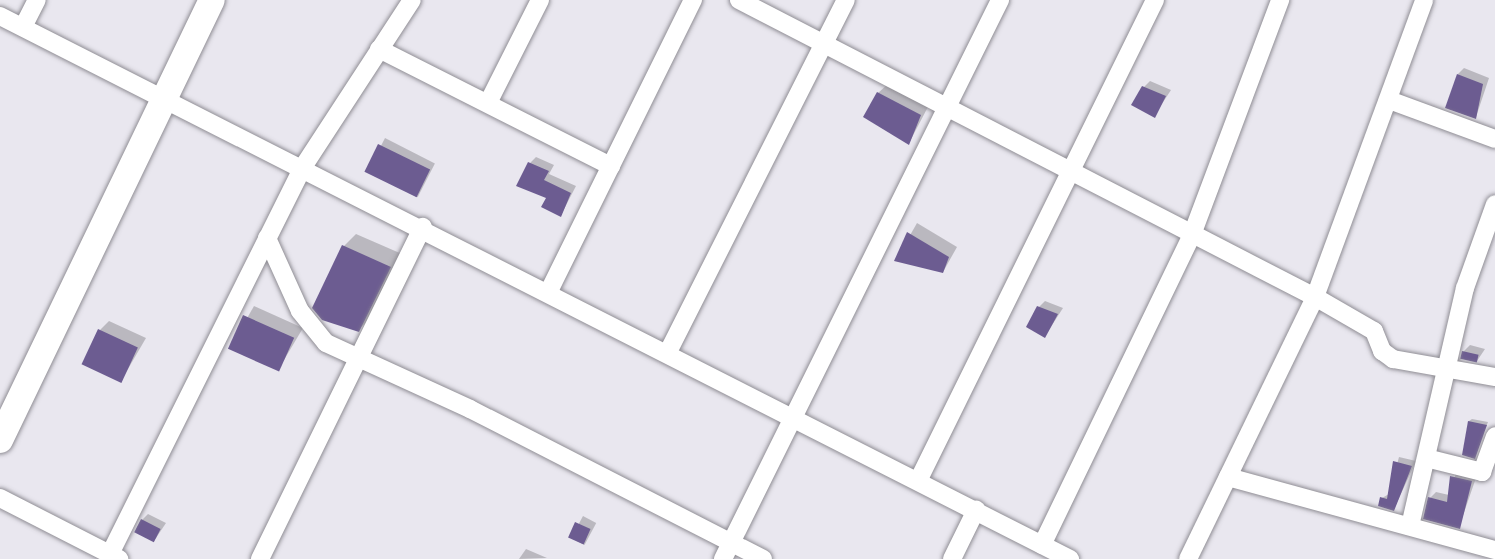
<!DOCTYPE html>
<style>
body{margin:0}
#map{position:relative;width:1495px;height:559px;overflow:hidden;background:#e9e7ef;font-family:"Zilla Slab",serif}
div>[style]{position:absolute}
.shadow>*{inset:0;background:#0003;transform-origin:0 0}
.building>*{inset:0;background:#6c5c91;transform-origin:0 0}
.roads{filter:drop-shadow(0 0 2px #8f8d94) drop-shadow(0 0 2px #8f8d94)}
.street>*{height:18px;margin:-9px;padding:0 9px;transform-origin:9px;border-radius:9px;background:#fff}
.secondary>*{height:26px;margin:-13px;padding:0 13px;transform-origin:13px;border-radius:13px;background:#fff}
span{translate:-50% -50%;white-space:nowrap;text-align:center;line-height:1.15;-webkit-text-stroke:6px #fff;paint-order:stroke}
</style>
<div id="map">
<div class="shadow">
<div style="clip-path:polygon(1464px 68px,1489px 78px,1476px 117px,1458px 74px)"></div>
<div style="clip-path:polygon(1150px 81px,1171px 90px,1154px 116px,1144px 87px)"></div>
<div style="clip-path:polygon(888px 84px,929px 105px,909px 143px,878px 93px)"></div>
<div style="left:385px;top:138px;width:56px;height:38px;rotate:27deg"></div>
<div style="clip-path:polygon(536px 157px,554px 165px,549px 174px,576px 186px,561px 215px,530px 163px)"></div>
<div style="clip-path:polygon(917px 223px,957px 247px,943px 272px,896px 260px)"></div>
<div style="clip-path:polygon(356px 234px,402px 254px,371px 318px,358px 330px,344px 246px)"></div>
<div style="clip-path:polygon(1045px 301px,1063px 308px,1045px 336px,1039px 307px)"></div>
<div style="clip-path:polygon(254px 306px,303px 328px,278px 370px,230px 348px)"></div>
<div style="clip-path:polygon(109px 321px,146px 338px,121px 381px,100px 330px)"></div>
<div style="clip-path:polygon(1470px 345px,1485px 349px,1477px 361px,1463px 352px)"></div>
<div style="clip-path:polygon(1472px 419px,1488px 422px,1474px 457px,1469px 421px)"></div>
<div style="clip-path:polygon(1399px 457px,1416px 461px,1394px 509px,1382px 498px,1389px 494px)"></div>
<div style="clip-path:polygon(1457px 470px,1477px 475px,1459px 527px,1430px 498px,1436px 492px,1449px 495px)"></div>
<div style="clip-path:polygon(148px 514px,166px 523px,154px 541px,142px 520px)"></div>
<div style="left:583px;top:516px;width:15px;height:25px;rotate:28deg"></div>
<div style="clip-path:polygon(526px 549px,547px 558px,519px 559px)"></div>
</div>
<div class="building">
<div style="clip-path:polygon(1457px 74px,1483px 84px,1476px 119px,1445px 108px)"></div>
<div style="clip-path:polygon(1142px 86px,1166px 96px,1155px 118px,1131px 105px)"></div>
<div style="clip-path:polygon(877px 92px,921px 115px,909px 145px,863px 117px)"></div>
<div style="left:378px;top:144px;width:58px;height:31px;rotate:26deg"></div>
<div style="clip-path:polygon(528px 162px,549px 171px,544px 180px,571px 193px,561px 217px,541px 207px,546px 198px,516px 186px)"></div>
<div style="clip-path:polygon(907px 232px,949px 257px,943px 273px,894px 261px)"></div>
<div style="clip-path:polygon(342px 245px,391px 267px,359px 332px,322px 320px,312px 308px)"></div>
<div style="clip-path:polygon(1037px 306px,1058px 314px,1045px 338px,1026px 327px)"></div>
<div style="left:243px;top:315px;width:56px;height:37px;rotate:24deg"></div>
<div style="left:98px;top:329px;width:44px;height:39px;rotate:25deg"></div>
<div style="left:1462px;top:351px;width:17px;height:8px;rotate:13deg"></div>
<div style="clip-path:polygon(1468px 421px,1487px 425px,1475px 459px,1462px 455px)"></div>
<div style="clip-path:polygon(1393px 461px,1412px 466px,1394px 511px,1378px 506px,1380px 497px,1387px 499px)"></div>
<div style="clip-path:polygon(1450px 476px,1472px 481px,1460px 529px,1423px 519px,1428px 497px,1447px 502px)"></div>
<div style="left:141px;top:519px;width:22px;height:15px;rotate:27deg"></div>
<div style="left:575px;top:522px;width:17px;height:17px;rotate:24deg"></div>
</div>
<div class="roads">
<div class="street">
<div style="left:739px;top:0;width:648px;rotate:27.28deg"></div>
<div style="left:1315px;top:297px;width:68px;rotate:30deg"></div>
<div style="left:1374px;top:331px;width:22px;rotate:68deg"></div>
<div style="left:1382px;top:351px;width:14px;rotate:36deg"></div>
<div style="left:1393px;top:359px;width:104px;rotate:10deg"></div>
<div style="left:0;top:16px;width:1200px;rotate:26.91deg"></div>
<div style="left:23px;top:27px;width:30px;rotate:-63deg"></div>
<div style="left:379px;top:49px;width:260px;rotate:26.8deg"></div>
<div style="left:1389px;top:100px;width:113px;rotate:20.2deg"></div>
<div style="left:489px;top:101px;width:113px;rotate:-63.2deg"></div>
<div style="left:267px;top:238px;width:80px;rotate:65.7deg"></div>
<div style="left:300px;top:311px;width:41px;rotate:50.9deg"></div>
<div style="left:326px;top:343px;width:158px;rotate:24.6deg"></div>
<div style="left:470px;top:409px;width:329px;rotate:27.1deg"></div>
<div style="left:549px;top:291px;width:325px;rotate:-63.7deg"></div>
<div style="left:668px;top:352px;width:394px;rotate:-63.2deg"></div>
<div style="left:1430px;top:459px;width:54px;rotate:14deg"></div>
<div style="left:1482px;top:472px;width:38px;rotate:-70deg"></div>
<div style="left:1228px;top:477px;width:277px;rotate:15.3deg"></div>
<div style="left:918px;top:481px;width:536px;rotate:-63.77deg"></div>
<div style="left:0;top:498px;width:134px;rotate:27.1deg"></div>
<div style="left:1410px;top:526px;width:244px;rotate:-77deg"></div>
<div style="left:1465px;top:288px;width:89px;rotate:-70.3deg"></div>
<div style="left:1042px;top:545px;width:348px;rotate:-64.2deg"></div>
<div style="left:1193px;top:232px;width:248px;rotate:-69.4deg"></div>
<div style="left:110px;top:554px;width:432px;rotate:-63.5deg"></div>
<div style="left:303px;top:167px;width:199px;rotate:-56.9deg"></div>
<div style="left:260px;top:559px;width:370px;rotate:-63.9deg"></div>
<div style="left:723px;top:559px;width:624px;rotate:-63.64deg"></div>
<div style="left:952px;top:559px;width:55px;rotate:-63.9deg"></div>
<div style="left:1188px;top:559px;width:291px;rotate:-64.1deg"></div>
<div style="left:1315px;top:297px;width:316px;rotate:-69.8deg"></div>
</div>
<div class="secondary">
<div style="left:0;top:440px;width:488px;rotate:-64.3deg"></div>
</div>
</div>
</div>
